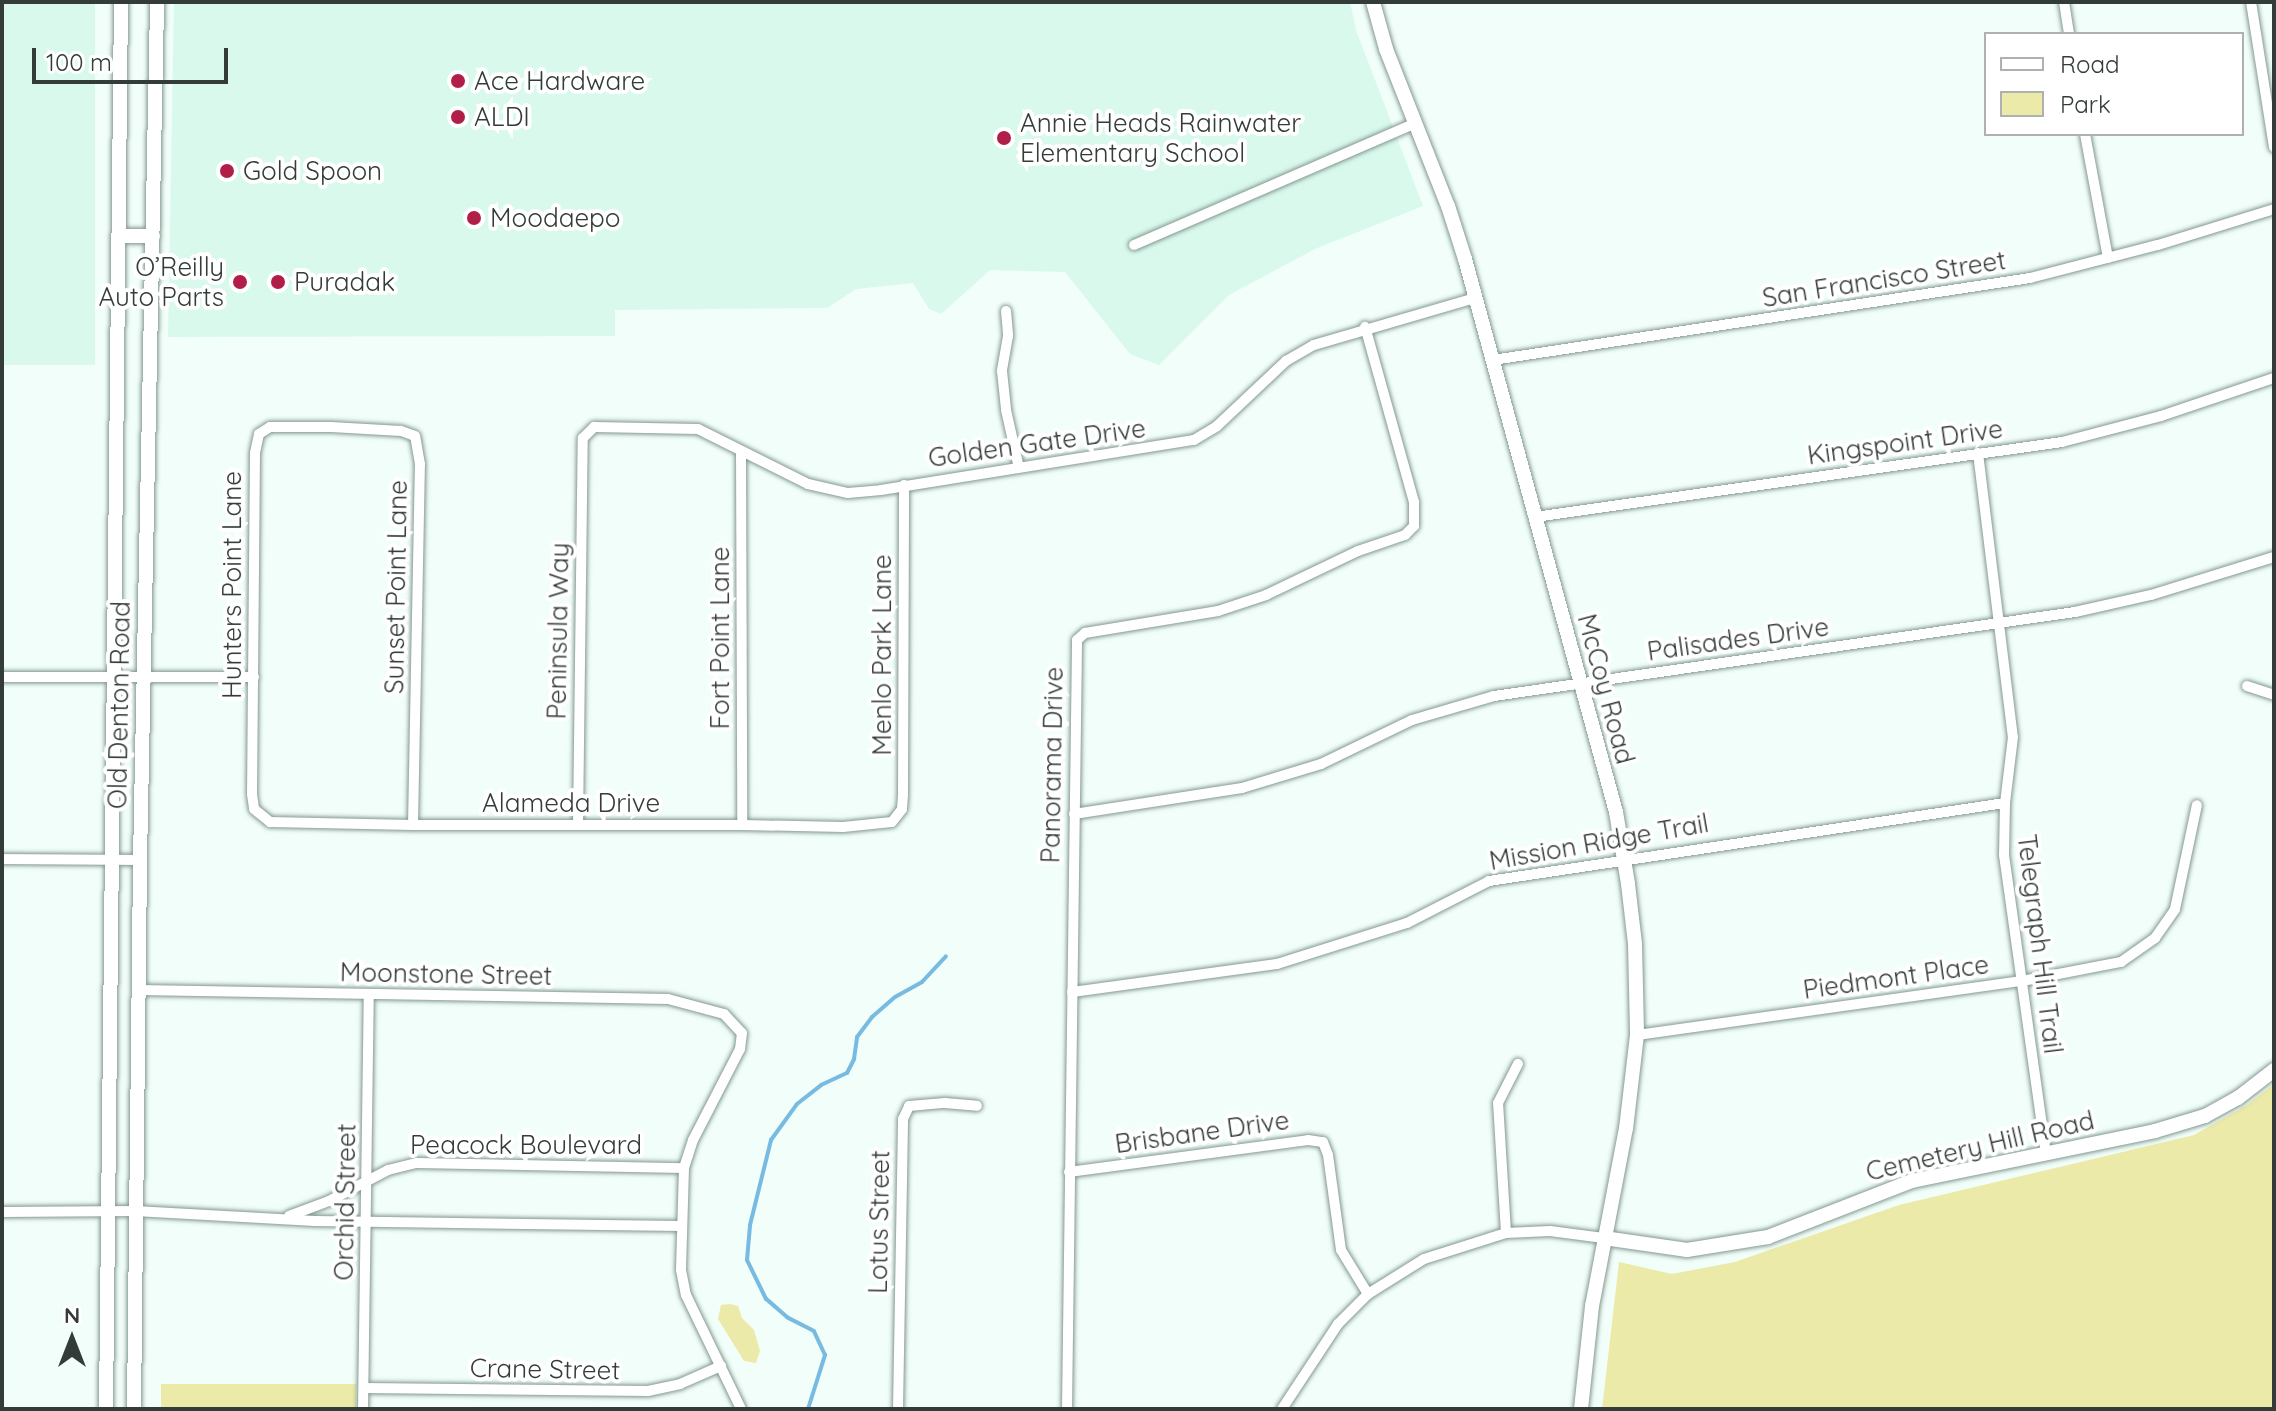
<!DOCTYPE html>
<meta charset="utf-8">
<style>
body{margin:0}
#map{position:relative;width:2276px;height:1411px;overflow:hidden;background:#f1fef9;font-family:Quicksand,sans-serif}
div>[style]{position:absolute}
.built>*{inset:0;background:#d9f9ed;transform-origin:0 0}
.green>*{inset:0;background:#eceaa8;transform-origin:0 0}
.stream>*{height:4px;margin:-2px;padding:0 2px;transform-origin:2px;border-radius:2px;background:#77bbe2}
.roads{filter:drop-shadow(0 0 2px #839890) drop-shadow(0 0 2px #839890)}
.minor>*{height:10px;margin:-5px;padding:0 5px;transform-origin:5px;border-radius:5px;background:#fff}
.tertiary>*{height:14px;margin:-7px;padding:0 7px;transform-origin:7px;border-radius:7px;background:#fff}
.secondary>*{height:14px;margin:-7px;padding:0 7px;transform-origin:7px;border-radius:7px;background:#fff}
.dots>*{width:22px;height:22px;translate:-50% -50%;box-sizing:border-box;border:4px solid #fff;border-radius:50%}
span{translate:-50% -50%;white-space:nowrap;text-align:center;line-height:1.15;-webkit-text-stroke:8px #fff;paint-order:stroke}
.poi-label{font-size:26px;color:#333c38}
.left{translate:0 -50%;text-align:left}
.right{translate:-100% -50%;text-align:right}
.street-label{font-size:26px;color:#333c38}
.frame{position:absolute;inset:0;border:4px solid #333c38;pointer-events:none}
.legend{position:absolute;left:1984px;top:32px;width:260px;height:104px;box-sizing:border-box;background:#fff;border:2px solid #adb1af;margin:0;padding:10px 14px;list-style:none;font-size:24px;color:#333c38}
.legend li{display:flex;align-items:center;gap:16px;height:40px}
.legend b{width:40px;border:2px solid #adb1af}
.north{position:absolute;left:32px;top:1299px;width:80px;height:80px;-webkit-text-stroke:6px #fff;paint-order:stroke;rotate:0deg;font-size:22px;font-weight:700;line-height:32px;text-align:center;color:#333c38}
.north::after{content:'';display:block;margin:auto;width:28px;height:36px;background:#333c38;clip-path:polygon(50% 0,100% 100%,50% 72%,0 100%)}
.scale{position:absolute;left:32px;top:48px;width:196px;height:36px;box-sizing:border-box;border:4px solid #333c38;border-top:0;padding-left:10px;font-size:24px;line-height:28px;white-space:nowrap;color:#333c38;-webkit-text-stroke:6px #fff;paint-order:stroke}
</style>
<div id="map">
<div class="built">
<div style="left:2px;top:2px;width:93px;height:363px"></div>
<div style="clip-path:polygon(174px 2px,1350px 2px,1356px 30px,1423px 206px,1315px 249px,1229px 295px,1159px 365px,1130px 354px,1065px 272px,990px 270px,941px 314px,929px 309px,913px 283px,856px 289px,827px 308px,615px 310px,615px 336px,168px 337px)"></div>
</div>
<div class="green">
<div style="clip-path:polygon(2274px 1084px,2274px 1409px,1602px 1409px,1619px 1262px,1672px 1274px,1735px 1262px,1899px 1205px,2194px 1135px,2247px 1105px)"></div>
<div style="clip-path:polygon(730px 1304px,738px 1306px,742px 1318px,754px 1330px,760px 1351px,756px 1363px,744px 1361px,718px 1319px,721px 1305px)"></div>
<div style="left:161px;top:1384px;width:195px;height:25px"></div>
</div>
<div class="stream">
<div style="left:808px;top:1409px;width:57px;rotate:-72.5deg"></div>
<div style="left:825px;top:1355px;width:26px;rotate:-115deg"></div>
<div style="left:814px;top:1331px;width:30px;rotate:-153deg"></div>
<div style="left:787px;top:1317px;width:28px;rotate:-139deg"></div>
<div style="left:766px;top:1299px;width:43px;rotate:-116deg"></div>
<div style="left:747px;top:1260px;width:35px;rotate:-85deg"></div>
<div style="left:750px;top:1225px;width:88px;rotate:-76.1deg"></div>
<div style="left:771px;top:1140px;width:44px;rotate:-54.2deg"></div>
<div style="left:797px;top:1104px;width:31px;rotate:-38deg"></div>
<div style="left:821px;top:1085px;width:29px;rotate:-25deg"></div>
<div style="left:847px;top:1073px;width:16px;rotate:-63deg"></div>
<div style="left:854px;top:1059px;width:22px;rotate:-82deg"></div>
<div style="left:857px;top:1037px;width:25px;rotate:-53deg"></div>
<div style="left:872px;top:1017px;width:30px;rotate:-41deg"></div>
<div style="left:895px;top:997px;width:31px;rotate:-29deg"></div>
<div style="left:922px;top:982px;width:35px;rotate:-47deg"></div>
</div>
<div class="roads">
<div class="minor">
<div style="left:2064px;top:2px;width:32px;rotate:81deg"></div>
<div style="left:2251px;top:2px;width:147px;rotate:81deg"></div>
<div style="left:2085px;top:134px;width:126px;rotate:79.5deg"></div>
<div style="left:1134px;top:245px;width:305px;rotate:-23.4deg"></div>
<div style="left:1006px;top:311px;width:25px;rotate:85deg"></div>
<div style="left:1008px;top:336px;width:36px;rotate:100deg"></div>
<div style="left:1002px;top:371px;width:39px;rotate:84deg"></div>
<div style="left:1006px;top:410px;width:59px;rotate:77.4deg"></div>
<div style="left:1493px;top:360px;width:543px;rotate:-8.68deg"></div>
<div style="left:2030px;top:278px;width:132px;rotate:-14.5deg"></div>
<div style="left:2158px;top:245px;width:121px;rotate:-17.2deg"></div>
<div style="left:741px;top:452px;width:373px;rotate:89.8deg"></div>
<div style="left:1978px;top:453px;width:286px;rotate:83deg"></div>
<div style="left:2013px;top:737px;width:66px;rotate:96.9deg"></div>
<div style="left:2005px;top:803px;width:52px;rotate:91.1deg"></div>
<div style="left:2004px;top:855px;width:303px;rotate:82deg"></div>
<div style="left:1535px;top:517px;width:532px;rotate:-8.1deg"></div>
<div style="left:2062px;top:442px;width:102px;rotate:-14.7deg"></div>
<div style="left:2161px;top:416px;width:119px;rotate:-18.6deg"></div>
<div style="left:2px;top:677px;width:252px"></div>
<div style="left:2247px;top:686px;width:28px;rotate:18deg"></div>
<div style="left:1074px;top:814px;width:170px;rotate:-8.8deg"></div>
<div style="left:1242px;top:788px;width:83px;rotate:-16.9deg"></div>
<div style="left:1321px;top:764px;width:101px;rotate:-25.8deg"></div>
<div style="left:1412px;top:720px;width:85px;rotate:-16.3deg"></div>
<div style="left:1494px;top:696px;width:587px;rotate:-8.23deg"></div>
<div style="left:2075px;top:612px;width:78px;rotate:-12.6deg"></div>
<div style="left:2151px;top:595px;width:129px;rotate:-17.2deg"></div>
<div style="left:413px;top:825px;width:361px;rotate:-88.9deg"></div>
<div style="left:420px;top:464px;width:28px;rotate:-100deg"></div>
<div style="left:415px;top:436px;width:15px;rotate:-160deg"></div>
<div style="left:401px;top:431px;width:70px;rotate:-176.7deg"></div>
<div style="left:331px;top:427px;width:61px;rotate:180deg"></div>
<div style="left:270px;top:427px;width:13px;rotate:148deg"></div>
<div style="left:259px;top:434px;width:19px;rotate:102deg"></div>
<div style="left:255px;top:453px;width:341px;rotate:90.5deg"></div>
<div style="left:252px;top:794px;width:15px;rotate:82deg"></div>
<div style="left:254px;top:809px;width:21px;rotate:39deg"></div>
<div style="left:270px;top:822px;width:143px;rotate:1.2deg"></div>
<div style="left:413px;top:825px;width:329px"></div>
<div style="left:742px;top:825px;width:101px;rotate:1.1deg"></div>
<div style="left:843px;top:827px;width:49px;rotate:-5.8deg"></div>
<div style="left:892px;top:822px;width:16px;rotate:-52deg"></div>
<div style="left:902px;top:809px;width:15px;rotate:-86deg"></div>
<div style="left:903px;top:794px;width:309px;rotate:-89.8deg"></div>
<div style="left:578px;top:825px;width:387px;rotate:-89.3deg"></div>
<div style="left:583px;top:438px;width:16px;rotate:-45deg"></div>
<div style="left:594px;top:427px;width:104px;rotate:1.1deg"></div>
<div style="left:698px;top:429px;width:123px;rotate:26.6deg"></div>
<div style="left:808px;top:484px;width:41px;rotate:12.7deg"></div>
<div style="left:848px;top:493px;width:33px;rotate:-5deg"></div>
<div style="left:881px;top:490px;width:317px;rotate:-9.1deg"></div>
<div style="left:1194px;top:440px;width:27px;rotate:-31deg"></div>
<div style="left:1217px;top:426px;width:95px;rotate:-43.3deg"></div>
<div style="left:1286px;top:361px;width:32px;rotate:-30deg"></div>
<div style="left:1314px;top:345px;width:168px;rotate:-16.3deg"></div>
<div style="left:2px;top:859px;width:138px;rotate:0.4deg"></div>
<div style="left:138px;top:990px;width:530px;rotate:0.97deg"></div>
<div style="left:668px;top:999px;width:58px;rotate:15deg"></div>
<div style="left:724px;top:1014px;width:26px;rotate:47deg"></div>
<div style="left:742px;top:1033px;width:16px;rotate:97deg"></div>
<div style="left:740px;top:1049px;width:102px;rotate:117.3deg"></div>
<div style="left:693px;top:1140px;width:29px;rotate:108deg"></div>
<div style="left:684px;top:1168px;width:102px;rotate:91.7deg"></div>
<div style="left:681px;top:1270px;width:25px;rotate:79deg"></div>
<div style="left:686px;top:1295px;width:127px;rotate:64.2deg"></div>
<div style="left:1072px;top:992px;width:207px;rotate:-7.8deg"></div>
<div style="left:1277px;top:964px;width:136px;rotate:-17.5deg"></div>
<div style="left:1407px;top:923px;width:92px;rotate:-27.1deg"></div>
<div style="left:1489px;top:881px;width:522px;rotate:-8.6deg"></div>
<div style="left:1637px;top:1035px;width:389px;rotate:-8deg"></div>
<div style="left:2022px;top:981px;width:101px;rotate:-10.9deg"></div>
<div style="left:2121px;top:962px;width:42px;rotate:-35.2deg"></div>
<div style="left:2155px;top:938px;width:35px;rotate:-55deg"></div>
<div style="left:2175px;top:909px;width:106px;rotate:-78.1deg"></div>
<div style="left:1069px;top:1172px;width:241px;rotate:-7.6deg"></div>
<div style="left:1308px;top:1140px;width:15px;rotate:8deg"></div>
<div style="left:1323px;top:1142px;width:14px;rotate:69deg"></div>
<div style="left:1328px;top:1155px;width:96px;rotate:82.2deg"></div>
<div style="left:1341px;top:1250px;width:52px;rotate:58.5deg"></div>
<div style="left:2px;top:1212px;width:133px;rotate:-0.4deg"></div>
<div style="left:135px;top:1211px;width:180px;rotate:3.2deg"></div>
<div style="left:315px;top:1221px;width:366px;rotate:0.8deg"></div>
<div style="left:289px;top:1216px;width:43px;rotate:-20.6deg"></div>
<div style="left:329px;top:1201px;width:67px;rotate:-27.7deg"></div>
<div style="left:388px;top:1170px;width:30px;rotate:-14deg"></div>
<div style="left:417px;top:1163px;width:267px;rotate:1.1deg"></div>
<div style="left:1506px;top:1233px;width:130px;rotate:-93.5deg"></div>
<div style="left:1498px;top:1103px;width:44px;rotate:-62.9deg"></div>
<div style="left:364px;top:1388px;width:284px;rotate:0.6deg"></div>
<div style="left:648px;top:1391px;width:33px;rotate:-12deg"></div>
<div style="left:680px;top:1384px;width:45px;rotate:-23.7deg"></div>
<div style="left:363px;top:1409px;width:414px;rotate:-89.2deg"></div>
<div style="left:898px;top:1409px;width:290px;rotate:-89deg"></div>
<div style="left:903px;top:1119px;width:14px;rotate:-65deg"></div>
<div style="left:909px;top:1106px;width:36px;rotate:-5deg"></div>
<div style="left:945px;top:1103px;width:32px;rotate:5deg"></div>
<div style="left:1067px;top:1409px;width:769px;rotate:-89.25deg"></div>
<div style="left:1077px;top:640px;width:11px;rotate:-41deg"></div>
<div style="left:1085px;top:633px;width:135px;rotate:-9.4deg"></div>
<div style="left:1218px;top:611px;width:51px;rotate:-18.4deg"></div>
<div style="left:1266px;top:595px;width:102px;rotate:-25.6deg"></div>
<div style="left:1358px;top:551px;width:50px;rotate:-18.8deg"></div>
<div style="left:1405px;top:535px;width:13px;rotate:-45deg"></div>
<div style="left:1414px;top:526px;width:24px;rotate:-90deg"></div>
<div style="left:1414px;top:502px;width:182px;rotate:-105.6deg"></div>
<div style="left:1282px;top:1409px;width:102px;rotate:-56.6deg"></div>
<div style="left:1338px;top:1324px;width:42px;rotate:-45deg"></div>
<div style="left:1368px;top:1294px;width:66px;rotate:-32deg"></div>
<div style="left:1424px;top:1259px;width:86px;rotate:-17.6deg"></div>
<div style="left:1506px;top:1233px;width:44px;rotate:-2.6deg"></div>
<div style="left:1550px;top:1231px;width:54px;rotate:7.4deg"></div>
</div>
<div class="tertiary">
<div style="left:1373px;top:2px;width:49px;rotate:74.5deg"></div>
<div style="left:1386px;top:49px;width:169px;rotate:68.5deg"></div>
<div style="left:1448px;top:206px;width:56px;rotate:72.2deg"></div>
<div style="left:1465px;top:259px;width:573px;rotate:74.73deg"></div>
<div style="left:1616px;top:812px;width:73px;rotate:80.5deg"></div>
<div style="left:1628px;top:884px;width:60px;rotate:83.3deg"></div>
<div style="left:1635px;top:944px;width:91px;rotate:88.7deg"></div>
<div style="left:1637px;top:1035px;width:94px;rotate:96.7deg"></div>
<div style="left:1626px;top:1128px;width:181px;rotate:100.8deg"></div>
<div style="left:1592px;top:1306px;width:104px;rotate:96.1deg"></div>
<div style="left:1604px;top:1238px;width:84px;rotate:8.2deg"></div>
<div style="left:1687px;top:1250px;width:82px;rotate:-9.1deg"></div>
<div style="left:1768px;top:1237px;width:155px;rotate:-21.3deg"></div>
<div style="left:1912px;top:1181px;width:248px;rotate:-11.6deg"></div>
<div style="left:2155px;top:1131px;width:52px;rotate:-16.7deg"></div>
<div style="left:2205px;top:1116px;width:38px;rotate:-29deg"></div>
<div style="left:2238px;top:1098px;width:46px;rotate:-37.9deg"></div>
</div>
<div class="secondary">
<div style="left:118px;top:236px;width:35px"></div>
<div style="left:106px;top:1409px;width:1407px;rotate:-89.39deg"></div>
<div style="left:134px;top:1409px;width:549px;rotate:-89.37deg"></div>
<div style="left:140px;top:860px;width:858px;rotate:-88.86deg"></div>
</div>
</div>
<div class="dots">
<div style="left:458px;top:81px;background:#b11f48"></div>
<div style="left:458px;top:117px;background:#b11f48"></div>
<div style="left:1004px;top:138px;background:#b11f48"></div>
<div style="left:227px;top:171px;background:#b11f48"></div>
<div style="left:474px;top:218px;background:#b11f48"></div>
<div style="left:240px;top:282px;background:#b11f48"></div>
<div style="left:278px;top:282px;background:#b11f48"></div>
</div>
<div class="poi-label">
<span class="left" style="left:474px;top:81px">Ace Hardware</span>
<span class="left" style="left:474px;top:117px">ALDI</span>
<span class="left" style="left:1020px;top:138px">Annie Heads Rainwater<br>Elementary School</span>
<span class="left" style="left:243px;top:171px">Gold Spoon</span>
<span class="left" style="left:490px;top:218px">Moodaepo</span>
<span class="right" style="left:224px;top:282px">O’Reilly<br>Auto Parts</span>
<span class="left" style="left:294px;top:282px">Puradak</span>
</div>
<div class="street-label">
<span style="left:1884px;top:279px;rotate:-9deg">San Francisco Street</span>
<span style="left:1905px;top:442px;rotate:-8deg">Kingspoint Drive</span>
<span style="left:1037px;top:443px;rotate:-8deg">Golden Gate Drive</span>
<span style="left:232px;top:585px;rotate:-90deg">Hunters Point Lane</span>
<span style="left:396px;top:587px;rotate:-89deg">Sunset Point Lane</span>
<span style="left:558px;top:631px;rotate:-89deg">Peninsula Way</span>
<span style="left:720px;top:638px;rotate:-90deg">Fort Point Lane</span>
<span style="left:1738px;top:639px;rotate:-8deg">Palisades Drive</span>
<span style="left:882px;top:655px;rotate:-90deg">Menlo Park Lane</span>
<span style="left:1606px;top:689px;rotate:75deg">McCoy Road</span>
<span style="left:119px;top:705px;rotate:-89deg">Old Denton Road</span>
<span style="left:1052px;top:765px;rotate:-89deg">Panorama Drive</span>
<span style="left:571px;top:803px">Alameda Drive</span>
<span style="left:1599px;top:842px;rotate:-10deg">Mission Ridge Trail</span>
<span style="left:2040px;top:944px;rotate:83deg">Telegraph Hill Trail</span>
<span style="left:446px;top:974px;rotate:1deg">Moonstone Street</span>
<span style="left:1896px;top:977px;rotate:-8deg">Piedmont Place</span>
<span style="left:1202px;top:1132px;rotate:-8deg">Brisbane Drive</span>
<span style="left:526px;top:1145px">Peacock Boulevard</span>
<span style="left:1980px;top:1146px;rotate:-13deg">Cemetery Hill Road</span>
<span style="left:345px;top:1202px;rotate:-89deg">Orchid Street</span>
<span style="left:879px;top:1222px;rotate:-89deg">Lotus Street</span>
<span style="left:545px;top:1369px;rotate:1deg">Crane Street</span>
</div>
<div class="frame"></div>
<ul class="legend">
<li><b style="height:10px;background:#fff"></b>Road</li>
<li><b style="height:22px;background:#eceaa8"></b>Park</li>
</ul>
<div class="north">N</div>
<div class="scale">100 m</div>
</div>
